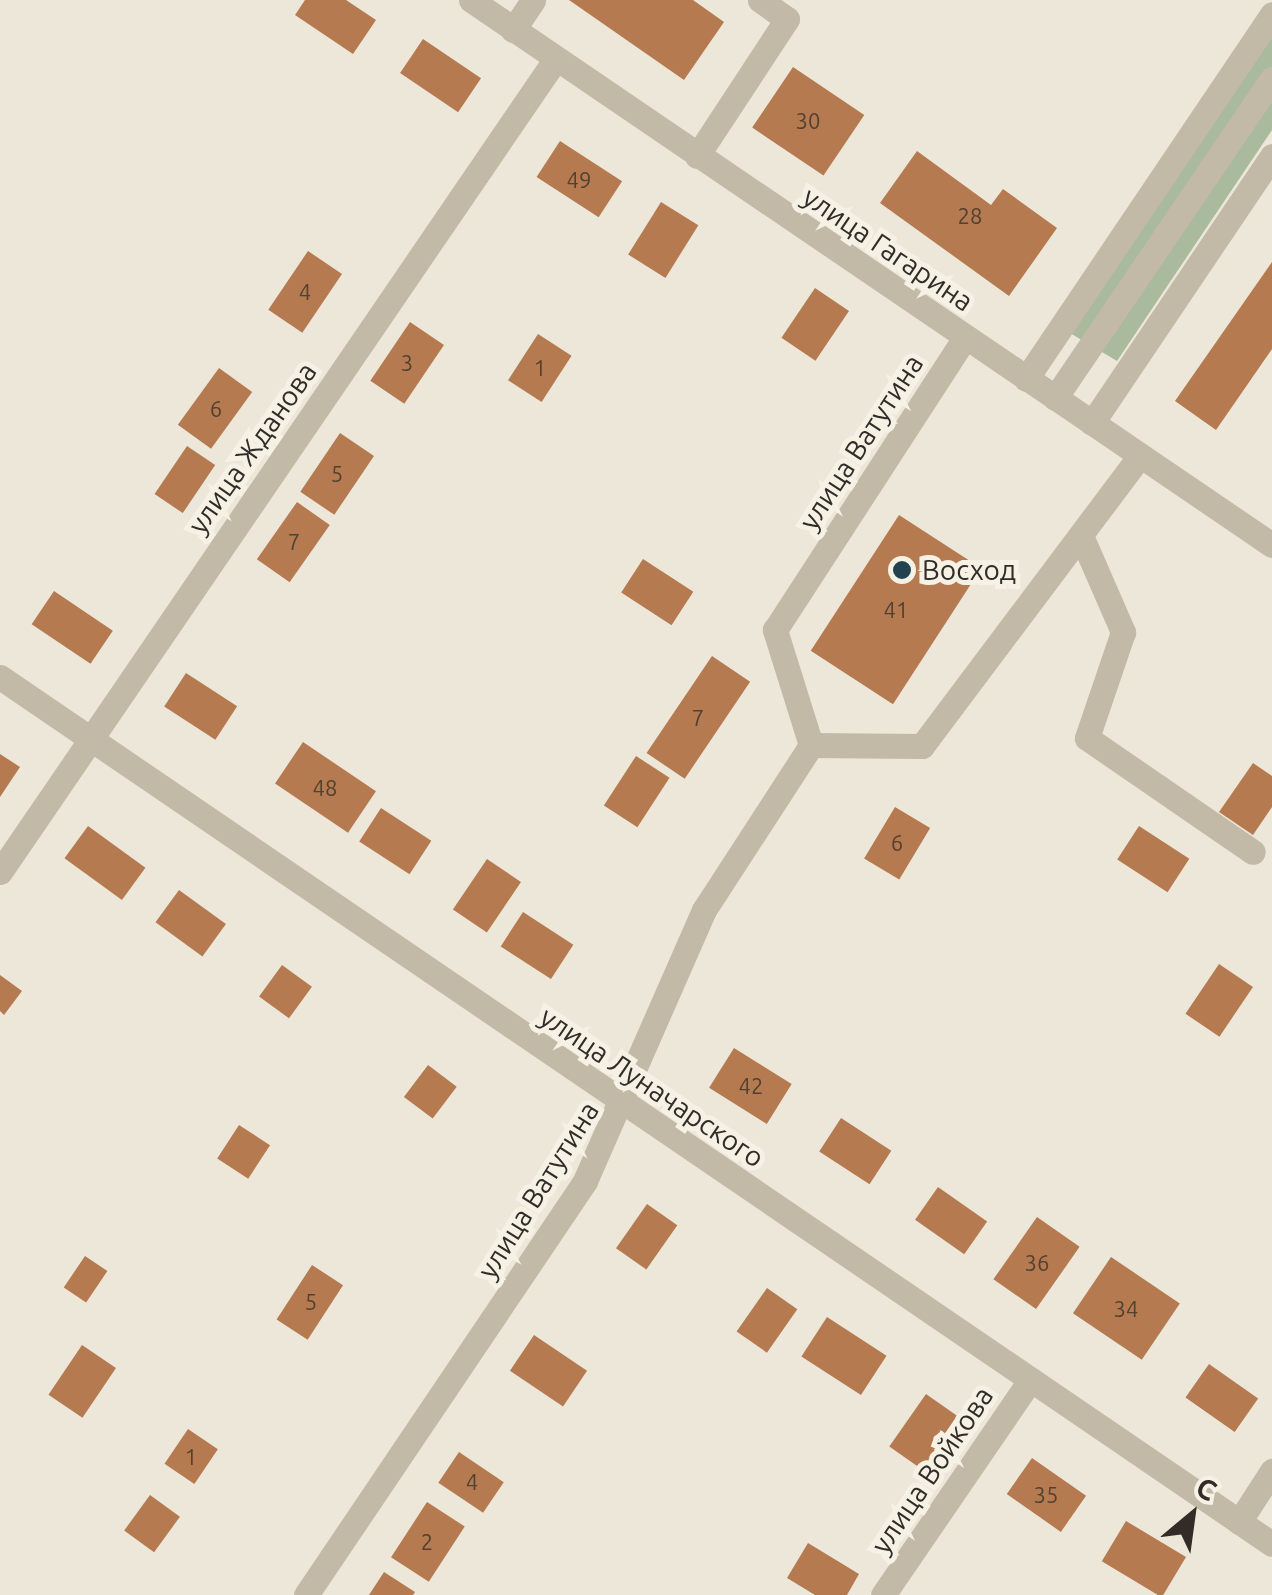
<!DOCTYPE html>
<meta charset="utf-8">
<style>
body{margin:0}
#map{position:relative;width:1272px;height:1595px;overflow:hidden;background:#ede7da;font-family:Ubuntu,sans-serif}
div>[style]{position:absolute}
.green>*{inset:0;background:#aaba9c}
.building>*{inset:0;background:#b57a50;transform-origin:0 0}
.minor>*{height:25px;margin:-12.5px;padding:0 12.5px;transform-origin:12.5px;border-radius:12.5px;background:#c3b9a7}
.dots>*{width:28px;height:28px;translate:-50% -50%;box-sizing:border-box;border:5px solid #f6f1e5;border-radius:50%}
span{translate:-50% -50%;white-space:nowrap;text-align:center;line-height:1.15;-webkit-text-stroke:10px #f6f1e5;paint-order:stroke}
.number-label{font-size:22px;color:#524031}
.number-label span{-webkit-text-stroke-width:0}
.street-label{font-size:28px;color:#312c27}
.poi-label{font-size:28px;color:#312c27}
.left{translate:0 -50%;text-align:left}
.north{position:absolute;left:1142px;top:1465px;width:100px;height:100px;-webkit-text-stroke:8px #f6f1e5;paint-order:stroke;rotate:29deg;font-size:28px;font-weight:700;line-height:40px;text-align:center;color:#312c27}
.north::after{content:'';display:block;margin:auto;width:35px;height:45px;background:#312c27;clip-path:polygon(50% 0,100% 100%,50% 72%,0 100%)}
</style>
<div id="map">
<div class="green">
<div style="clip-path:polygon(1272px 37px,1272px 130px,1117px 361px,1070px 333px)"></div>
</div>
<div class="building">
<div style="clip-path:polygon(305px 0,346px 0,376px 20px,353px 54px,295px 15px)"></div>
<div style="clip-path:polygon(569px 0,693px 0,724px 22px,684px 80px)"></div>
<div style="left:423px;top:39px;width:70px;height:41px;rotate:34deg"></div>
<div style="left:793px;top:67px;width:86px;height:73px;rotate:34deg"></div>
<div style="left:560px;top:141px;width:74px;height:43px;rotate:33deg"></div>
<div style="clip-path:polygon(917px 151px,991px 205px,1003px 189px,1057px 228px,1009px 296px,880px 203px)"></div>
<div style="left:661px;top:202px;width:44px;height:62px;rotate:32deg"></div>
<div style="left:308px;top:251px;width:41px;height:71px;rotate:34deg"></div>
<div style="clip-path:polygon(1272px 262px,1272px 349px,1216px 430px,1175px 401px)"></div>
<div style="left:815px;top:288px;width:41px;height:60px;rotate:34deg"></div>
<div style="left:410px;top:322px;width:41px;height:71px;rotate:34deg"></div>
<div style="left:538px;top:334px;width:40px;height:55px;rotate:33deg"></div>
<div style="left:219px;top:368px;width:41px;height:70px;rotate:36deg"></div>
<div style="left:340px;top:433px;width:41px;height:71px;rotate:34deg"></div>
<div style="left:187px;top:446px;width:34px;height:58px;rotate:34deg"></div>
<div style="left:297px;top:502px;width:40px;height:70px;rotate:35deg"></div>
<div style="left:899px;top:515px;width:98px;height:162px;rotate:33deg"></div>
<div style="left:643px;top:559px;width:60px;height:40px;rotate:33deg"></div>
<div style="left:54px;top:591px;width:71px;height:40px;rotate:34deg"></div>
<div style="left:712px;top:656px;width:46px;height:117px;rotate:34deg"></div>
<div style="left:186px;top:673px;width:61px;height:40px;rotate:33deg"></div>
<div style="left:303px;top:742px;width:88px;height:50px;rotate:34deg"></div>
<div style="clip-path:polygon(0 754px,20px 767px,0 797px)"></div>
<div style="left:636px;top:756px;width:40px;height:59px;rotate:33deg"></div>
<div style="clip-path:polygon(1253px 763px,1272px 776px,1272px 807px,1253px 835px,1219px 812px)"></div>
<div style="left:895px;top:807px;width:41px;height:60px;rotate:31deg"></div>
<div style="left:381px;top:808px;width:60px;height:40px;rotate:33deg"></div>
<div style="left:88px;top:826px;width:71px;height:40px;rotate:36deg"></div>
<div style="left:1139px;top:826px;width:60px;height:40px;rotate:33deg"></div>
<div style="left:487px;top:859px;width:41px;height:61px;rotate:34deg"></div>
<div style="left:179px;top:890px;width:58px;height:40px;rotate:36deg"></div>
<div style="left:523px;top:912px;width:60px;height:41px;rotate:33deg"></div>
<div style="left:1219px;top:964px;width:41px;height:60px;rotate:34deg"></div>
<div style="left:282px;top:965px;width:37px;height:39px;rotate:36deg"></div>
<div style="clip-path:polygon(0 975px,22px 991px,4px 1015px,0 1011px)"></div>
<div style="left:734px;top:1048px;width:68px;height:47px;rotate:32deg"></div>
<div style="left:428px;top:1065px;width:36px;height:40px;rotate:37deg"></div>
<div style="left:841px;top:1118px;width:60px;height:40px;rotate:33deg"></div>
<div style="left:239px;top:1125px;width:37px;height:40px;rotate:33deg"></div>
<div style="left:938px;top:1187px;width:60px;height:40px;rotate:35deg"></div>
<div style="left:647px;top:1204px;width:37px;height:54px;rotate:35deg"></div>
<div style="left:1037px;top:1217px;width:52px;height:76px;rotate:35deg"></div>
<div style="left:85px;top:1256px;width:27px;height:38px;rotate:34deg"></div>
<div style="left:1111px;top:1257px;width:83px;height:68px;rotate:34deg"></div>
<div style="left:312px;top:1265px;width:37px;height:65px;rotate:33deg"></div>
<div style="left:767px;top:1288px;width:37px;height:53px;rotate:35deg"></div>
<div style="left:827px;top:1317px;width:71px;height:47px;rotate:33deg"></div>
<div style="left:534px;top:1335px;width:64px;height:43px;rotate:34deg"></div>
<div style="left:82px;top:1345px;width:41px;height:60px;rotate:34deg"></div>
<div style="left:1209px;top:1364px;width:60px;height:41px;rotate:35deg"></div>
<div style="left:926px;top:1394px;width:44px;height:64px;rotate:35deg"></div>
<div style="left:188px;top:1429px;width:36px;height:42px;rotate:34deg"></div>
<div style="left:459px;top:1452px;width:54px;height:37px;rotate:34deg"></div>
<div style="left:1032px;top:1458px;width:66px;height:44px;rotate:35deg"></div>
<div style="left:150px;top:1495px;width:37px;height:44px;rotate:36deg"></div>
<div style="left:427px;top:1502px;width:45px;height:66px;rotate:33deg"></div>
<div style="left:1126px;top:1521px;width:70px;height:47px;rotate:31deg"></div>
<div style="clip-path:polygon(808px 1543px,859px 1574px,847px 1595px,815px 1595px,787px 1578px)"></div>
<div style="clip-path:polygon(384px 1572px,415px 1592px,413px 1595px,369px 1595px)"></div>
</div>
<div class="minor">
<div style="left:471px;top:0;width:969px;rotate:34.23deg"></div>
<div style="left:513px;top:30px;width:36px;rotate:-56deg"></div>
<div style="left:697px;top:156px;width:164px;rotate:-56.7deg"></div>
<div style="left:787px;top:19px;width:33px;rotate:-145deg"></div>
<div style="left:1026px;top:379px;width:440px;rotate:-56deg"></div>
<div style="left:1055px;top:398px;width:386px;rotate:-55.8deg"></div>
<div style="left:1092px;top:423px;width:322px;rotate:-56deg"></div>
<div style="left:1082px;top:538px;width:103px;rotate:66.4deg"></div>
<div style="left:1123px;top:632px;width:112px;rotate:108.8deg"></div>
<div style="left:1087px;top:738px;width:201px;rotate:34.5deg"></div>
<div style="left:0;top:677px;width:1539px;rotate:34.28deg"></div>
<div style="left:811px;top:745px;width:111px;rotate:0.5deg"></div>
<div style="left:922px;top:746px;width:363px;rotate:-53.1deg"></div>
<div style="left:811px;top:745px;width:121px;rotate:-107.4deg"></div>
<div style="left:775px;top:630px;width:349px;rotate:-57deg"></div>
<div style="left:0;top:872px;width:984px;rotate:-55.65deg"></div>
<div style="left:1239px;top:1522px;width:61px;rotate:-57.1deg"></div>
<div style="left:306px;top:1595px;width:499px;rotate:-56deg"></div>
<div style="left:585px;top:1181px;width:296px;rotate:-66.3deg"></div>
<div style="left:704px;top:910px;width:197px;rotate:-57deg"></div>
<div style="left:883px;top:1595px;width:260px;rotate:-55.6deg"></div>
</div>
<div class="dots">
<div style="left:902px;top:570px;background:#22424d"></div>
</div>
<div class="number-label">
<span style="left:808px;top:121px">30</span>
<span style="left:579px;top:180px">49</span>
<span style="left:970px;top:216px">28</span>
<span style="left:305px;top:292px">4</span>
<span style="left:407px;top:363px">3</span>
<span style="left:540px;top:368px">1</span>
<span style="left:216px;top:409px">6</span>
<span style="left:337px;top:474px">5</span>
<span style="left:294px;top:542px">7</span>
<span style="left:896px;top:610px">41</span>
<span style="left:698px;top:718px">7</span>
<span style="left:325px;top:788px">48</span>
<span style="left:897px;top:843px">6</span>
<span style="left:751px;top:1086px">42</span>
<span style="left:1037px;top:1263px">36</span>
<span style="left:311px;top:1302px">5</span>
<span style="left:1126px;top:1309px">34</span>
<span style="left:191px;top:1457px">1</span>
<span style="left:472px;top:1482px">4</span>
<span style="left:1046px;top:1495px">35</span>
<span style="left:427px;top:1542px">2</span>
</div>
<div class="street-label">
<span style="left:888px;top:249px;rotate:34deg">улица Гагарина</span>
<span style="left:861px;top:442px;rotate:-57deg">улица Ватутина</span>
<span style="left:252px;top:448px;rotate:-55deg">улица Жданова</span>
<span style="left:652px;top:1087px;rotate:34deg">улица Луначарского</span>
<span style="left:538px;top:1190px;rotate:-58deg">улица Ватутина</span>
<span style="left:932px;top:1470px;rotate:-56deg">улица Войкова</span>
</div>
<div class="poi-label">
<span class="left" style="left:922px;top:570px">Восход</span>
</div>
<div class="north">С</div>
</div>
